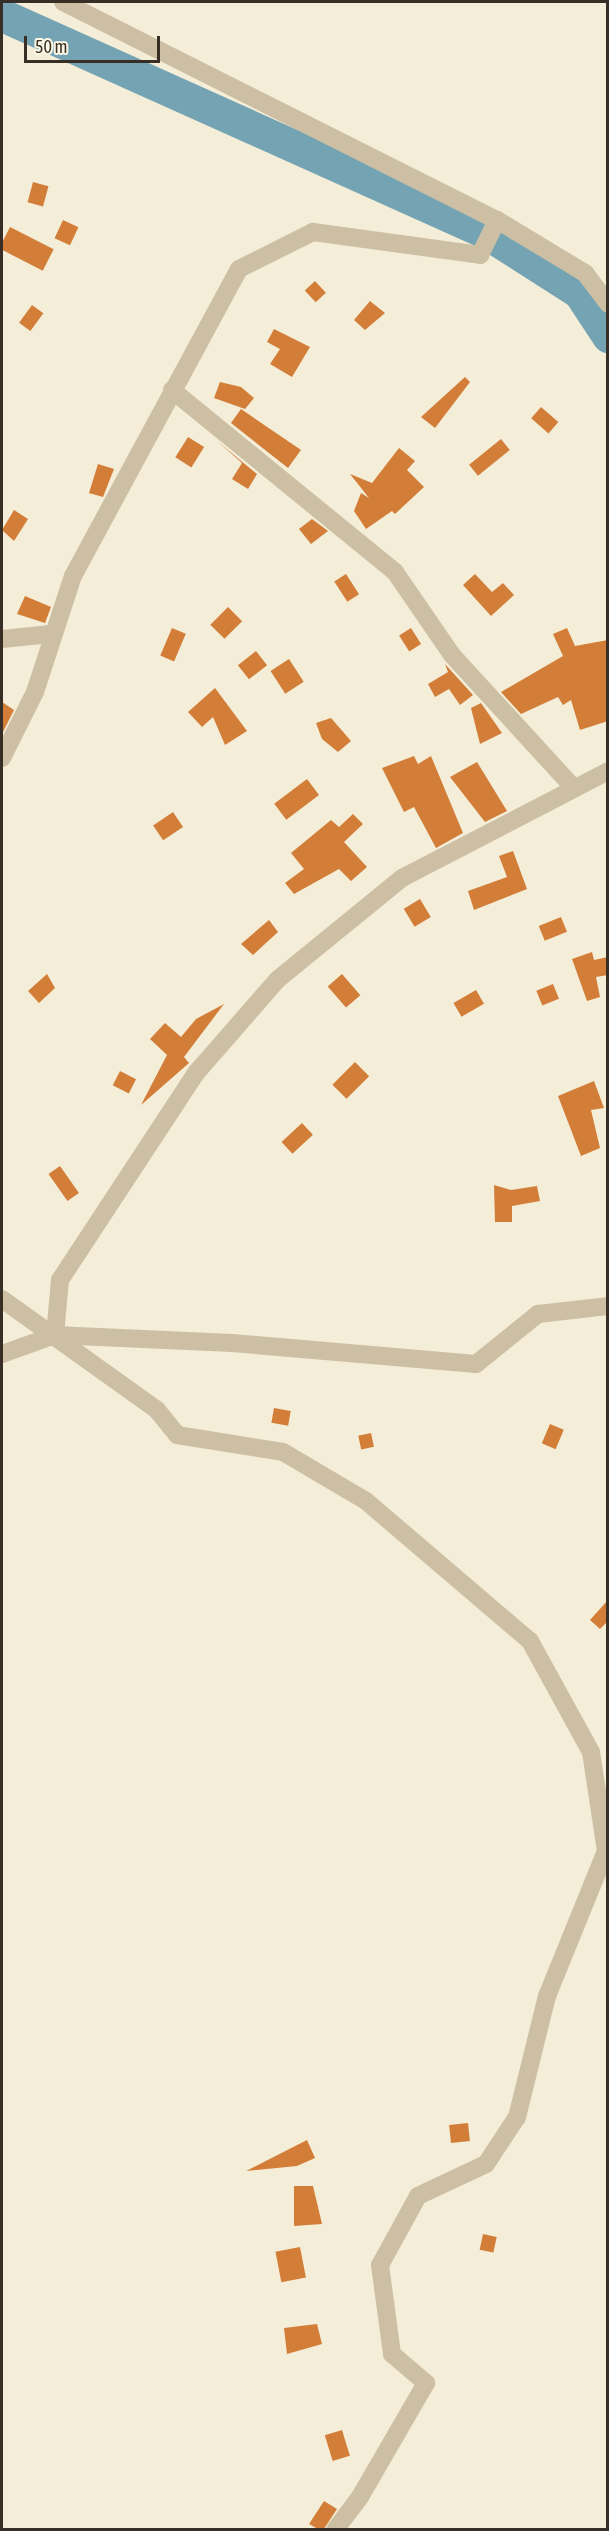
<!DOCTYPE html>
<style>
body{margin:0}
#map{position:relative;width:609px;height:2531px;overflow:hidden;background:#f4edd8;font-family:"Asap Condensed",sans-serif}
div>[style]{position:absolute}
.river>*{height:33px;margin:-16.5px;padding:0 16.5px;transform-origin:16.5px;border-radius:16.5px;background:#74a4b4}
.building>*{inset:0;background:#d37e38;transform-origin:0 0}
.street>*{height:18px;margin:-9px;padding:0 9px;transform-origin:9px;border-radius:9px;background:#cdbfa3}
span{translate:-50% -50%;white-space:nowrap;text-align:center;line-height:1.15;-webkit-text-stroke:4.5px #fbf6e5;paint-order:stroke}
.frame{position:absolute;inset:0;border:3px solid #372f26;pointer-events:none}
.scale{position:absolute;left:24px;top:36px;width:136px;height:27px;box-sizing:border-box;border:3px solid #372f26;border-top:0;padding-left:8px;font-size:18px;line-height:21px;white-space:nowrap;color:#372f26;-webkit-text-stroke:4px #fbf6e5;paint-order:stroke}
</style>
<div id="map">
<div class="river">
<div style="left:2px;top:15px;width:530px;rotate:24.19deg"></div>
<div style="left:485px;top:232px;width:112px;rotate:32.6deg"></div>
<div style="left:579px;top:292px;width:53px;rotate:56.6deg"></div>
</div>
<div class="building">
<div style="left:33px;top:182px;width:16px;height:21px;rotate:15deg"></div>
<div style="left:63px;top:220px;width:17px;height:20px;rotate:25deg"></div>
<div style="left:10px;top:227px;width:49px;height:24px;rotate:27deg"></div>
<div style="left:315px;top:281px;width:16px;height:14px;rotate:47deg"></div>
<div style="clip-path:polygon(370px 301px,385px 313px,365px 330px,354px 320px)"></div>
<div style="left:32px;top:305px;width:14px;height:22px;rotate:36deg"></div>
<div style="clip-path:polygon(274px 329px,310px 347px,292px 377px,270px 364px,280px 349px,267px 342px)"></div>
<div style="clip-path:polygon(465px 377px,470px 382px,435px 428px,421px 417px)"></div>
<div style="clip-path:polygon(220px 382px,241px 387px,254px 398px,245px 409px,214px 398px)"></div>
<div style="left:541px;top:407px;width:23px;height:15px;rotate:41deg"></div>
<div style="clip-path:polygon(241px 409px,301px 450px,288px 468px,231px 423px)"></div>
<div style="left:188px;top:437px;width:19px;height:24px;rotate:32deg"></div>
<div style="left:501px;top:439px;width:14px;height:41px;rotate:51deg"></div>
<div style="clip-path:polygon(217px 441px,257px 474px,248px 489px,232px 479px,242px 463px)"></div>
<div style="clip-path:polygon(399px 448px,415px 461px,407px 470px,424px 487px,395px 514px,392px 511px,366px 529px,354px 511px,361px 493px,369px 498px,350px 474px,372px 483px)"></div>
<div style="clip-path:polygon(98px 464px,114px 469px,103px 497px,89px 493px)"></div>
<div style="clip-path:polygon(14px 510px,28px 519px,14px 541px,2px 530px)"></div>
<div style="clip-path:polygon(312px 519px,328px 531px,311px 544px,299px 529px)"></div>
<div style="left:346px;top:574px;width:24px;height:14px;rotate:57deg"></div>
<div style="clip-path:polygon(475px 574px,492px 592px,503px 583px,514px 595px,491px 616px,463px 585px)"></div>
<div style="clip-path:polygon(25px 596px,51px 607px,45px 623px,17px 614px)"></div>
<div style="left:228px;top:607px;width:20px;height:25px;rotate:45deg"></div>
<div style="left:172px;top:628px;width:15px;height:30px;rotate:23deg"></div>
<div style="left:411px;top:628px;width:19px;height:14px;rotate:58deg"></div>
<div style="clip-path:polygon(567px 628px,575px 646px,608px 640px,608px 721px,580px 730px,571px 700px,563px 705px,558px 697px,521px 714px,501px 692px,563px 656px,553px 634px)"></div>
<div style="left:256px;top:651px;width:18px;height:23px;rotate:52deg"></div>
<div style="left:289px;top:659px;width:27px;height:22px;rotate:57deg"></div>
<div style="clip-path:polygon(445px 664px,473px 695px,460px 705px,449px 689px,435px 697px,428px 684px,448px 672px)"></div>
<div style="clip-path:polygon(215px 688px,247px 731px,225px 745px,213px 717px,202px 727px,188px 712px)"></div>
<div style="clip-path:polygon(2px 702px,14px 710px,2px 734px)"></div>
<div style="clip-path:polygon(481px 703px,502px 733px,480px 744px,471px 708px)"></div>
<div style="clip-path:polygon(331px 718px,351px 741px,338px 752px,322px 739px,316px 723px)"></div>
<div style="clip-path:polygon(414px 756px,418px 764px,431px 756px,463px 833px,436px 848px,414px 807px,404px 812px,382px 768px)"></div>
<div style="clip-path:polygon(477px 762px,507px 811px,485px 822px,450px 777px)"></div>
<div style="left:307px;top:779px;width:20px;height:41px;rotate:53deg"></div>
<div style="left:173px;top:812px;width:18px;height:24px;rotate:56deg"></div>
<div style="clip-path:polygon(353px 814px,363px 824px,344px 842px,367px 867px,351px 881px,339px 869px,294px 894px,285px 883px,304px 869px,291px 853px,331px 820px,339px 827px)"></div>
<div style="clip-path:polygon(513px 851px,527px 889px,474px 910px,468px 891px,507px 877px,499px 856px)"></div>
<div style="left:420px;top:899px;width:21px;height:19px;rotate:59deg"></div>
<div style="left:561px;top:917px;width:16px;height:24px;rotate:68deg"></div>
<div style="clip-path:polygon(269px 920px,278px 932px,253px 955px,241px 944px)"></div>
<div style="clip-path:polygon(592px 952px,594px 960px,608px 957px,608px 975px,596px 977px,600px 997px,587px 1001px,572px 959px)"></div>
<div style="clip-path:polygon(47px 974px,55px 988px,39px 1003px,28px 991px)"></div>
<div style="left:342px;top:974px;width:28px;height:19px;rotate:49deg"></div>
<div style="left:553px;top:984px;width:16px;height:18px;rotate:68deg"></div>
<div style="left:476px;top:990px;width:16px;height:26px;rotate:60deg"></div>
<div style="clip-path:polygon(224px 1004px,184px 1057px,189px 1063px,141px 1105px,167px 1055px,150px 1039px,165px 1023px,181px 1037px,196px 1019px)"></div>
<div style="left:355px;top:1062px;width:20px;height:32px;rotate:45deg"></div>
<div style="left:120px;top:1071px;width:18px;height:16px;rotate:27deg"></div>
<div style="clip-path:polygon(594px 1081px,604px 1108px,591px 1110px,600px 1148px,581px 1156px,558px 1096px)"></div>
<div style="left:302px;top:1123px;width:16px;height:28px;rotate:47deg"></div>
<div style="left:60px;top:1166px;width:33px;height:14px;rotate:55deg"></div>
<div style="clip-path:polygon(494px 1185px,511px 1190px,537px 1186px,540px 1201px,512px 1206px,512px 1222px,495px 1222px)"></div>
<div style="left:274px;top:1408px;width:17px;height:15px;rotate:10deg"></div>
<div style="left:550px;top:1424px;width:15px;height:21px;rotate:23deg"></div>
<div style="left:371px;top:1433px;width:14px;height:13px;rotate:78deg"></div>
<div style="clip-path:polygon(608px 1600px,608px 1621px,600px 1629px,590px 1620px)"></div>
<div style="left:468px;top:2123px;width:18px;height:19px;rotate:84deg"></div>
<div style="clip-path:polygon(307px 2140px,315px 2158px,297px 2166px,246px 2171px)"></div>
<div style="clip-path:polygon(294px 2186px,313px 2186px,322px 2224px,294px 2226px)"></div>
<div style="left:483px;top:2234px;width:14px;height:16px;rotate:12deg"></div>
<div style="left:300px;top:2247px;width:31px;height:25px;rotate:79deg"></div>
<div style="clip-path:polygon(317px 2324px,322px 2344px,287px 2354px,284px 2328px)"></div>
<div style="left:342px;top:2430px;width:27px;height:18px;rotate:73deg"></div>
<div style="clip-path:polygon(324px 2501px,337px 2509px,324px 2529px,318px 2529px,309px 2524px)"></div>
</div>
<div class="street">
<div style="left:63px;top:2px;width:486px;rotate:26.7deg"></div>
<div style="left:497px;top:220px;width:103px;rotate:31.1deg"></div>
<div style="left:585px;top:273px;width:39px;rotate:53deg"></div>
<div style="left:172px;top:390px;width:288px;rotate:39.2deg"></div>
<div style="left:395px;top:572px;width:101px;rotate:55.5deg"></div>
<div style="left:452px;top:655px;width:180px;rotate:47.5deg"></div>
<div style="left:2px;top:639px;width:49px;rotate:-5.8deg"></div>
<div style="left:2px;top:758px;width:74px;rotate:-63.4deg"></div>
<div style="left:35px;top:692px;width:122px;rotate:-71.9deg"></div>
<div style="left:73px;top:576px;width:349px;rotate:-61.6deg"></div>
<div style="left:239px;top:269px;width:83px;rotate:-26.6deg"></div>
<div style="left:313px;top:232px;width:169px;rotate:7.8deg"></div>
<div style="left:480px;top:255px;width:39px;rotate:-64deg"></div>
<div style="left:2px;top:1299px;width:191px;rotate:35.6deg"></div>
<div style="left:157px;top:1410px;width:32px;rotate:51deg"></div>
<div style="left:177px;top:1435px;width:107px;rotate:9.1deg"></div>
<div style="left:283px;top:1452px;width:96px;rotate:30.6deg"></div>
<div style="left:366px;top:1501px;width:216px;rotate:40.5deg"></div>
<div style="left:530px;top:1641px;width:127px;rotate:61.2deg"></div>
<div style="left:591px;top:1752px;width:100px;rotate:81.4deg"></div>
<div style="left:606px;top:1851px;width:157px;rotate:112.1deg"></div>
<div style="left:547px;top:1996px;width:125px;rotate:103.9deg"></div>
<div style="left:517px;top:2117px;width:56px;rotate:123.4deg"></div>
<div style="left:486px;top:2164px;width:75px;rotate:154.8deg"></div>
<div style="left:418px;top:2196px;width:79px;rotate:118.8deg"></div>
<div style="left:380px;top:2265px;width:90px;rotate:82.3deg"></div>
<div style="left:392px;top:2354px;width:45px;rotate:40.5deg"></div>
<div style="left:426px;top:2383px;width:132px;rotate:120.1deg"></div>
<div style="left:360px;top:2497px;width:41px;rotate:127.1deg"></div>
<div style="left:55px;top:1335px;width:55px;rotate:-84.8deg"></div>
<div style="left:60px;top:1280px;width:248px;rotate:-56.7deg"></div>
<div style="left:196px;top:1073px;width:123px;rotate:-48.9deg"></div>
<div style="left:277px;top:980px;width:161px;rotate:-39.2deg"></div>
<div style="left:402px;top:878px;width:232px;rotate:-27.4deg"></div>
<div style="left:2px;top:1354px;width:56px;rotate:-19.7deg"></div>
<div style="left:55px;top:1335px;width:177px;rotate:2.6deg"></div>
<div style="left:232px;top:1343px;width:245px;rotate:4.9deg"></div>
<div style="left:476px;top:1364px;width:80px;rotate:-38.9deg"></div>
<div style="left:538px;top:1314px;width:70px;rotate:-6.5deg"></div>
</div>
<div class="frame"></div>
<div class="scale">50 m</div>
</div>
